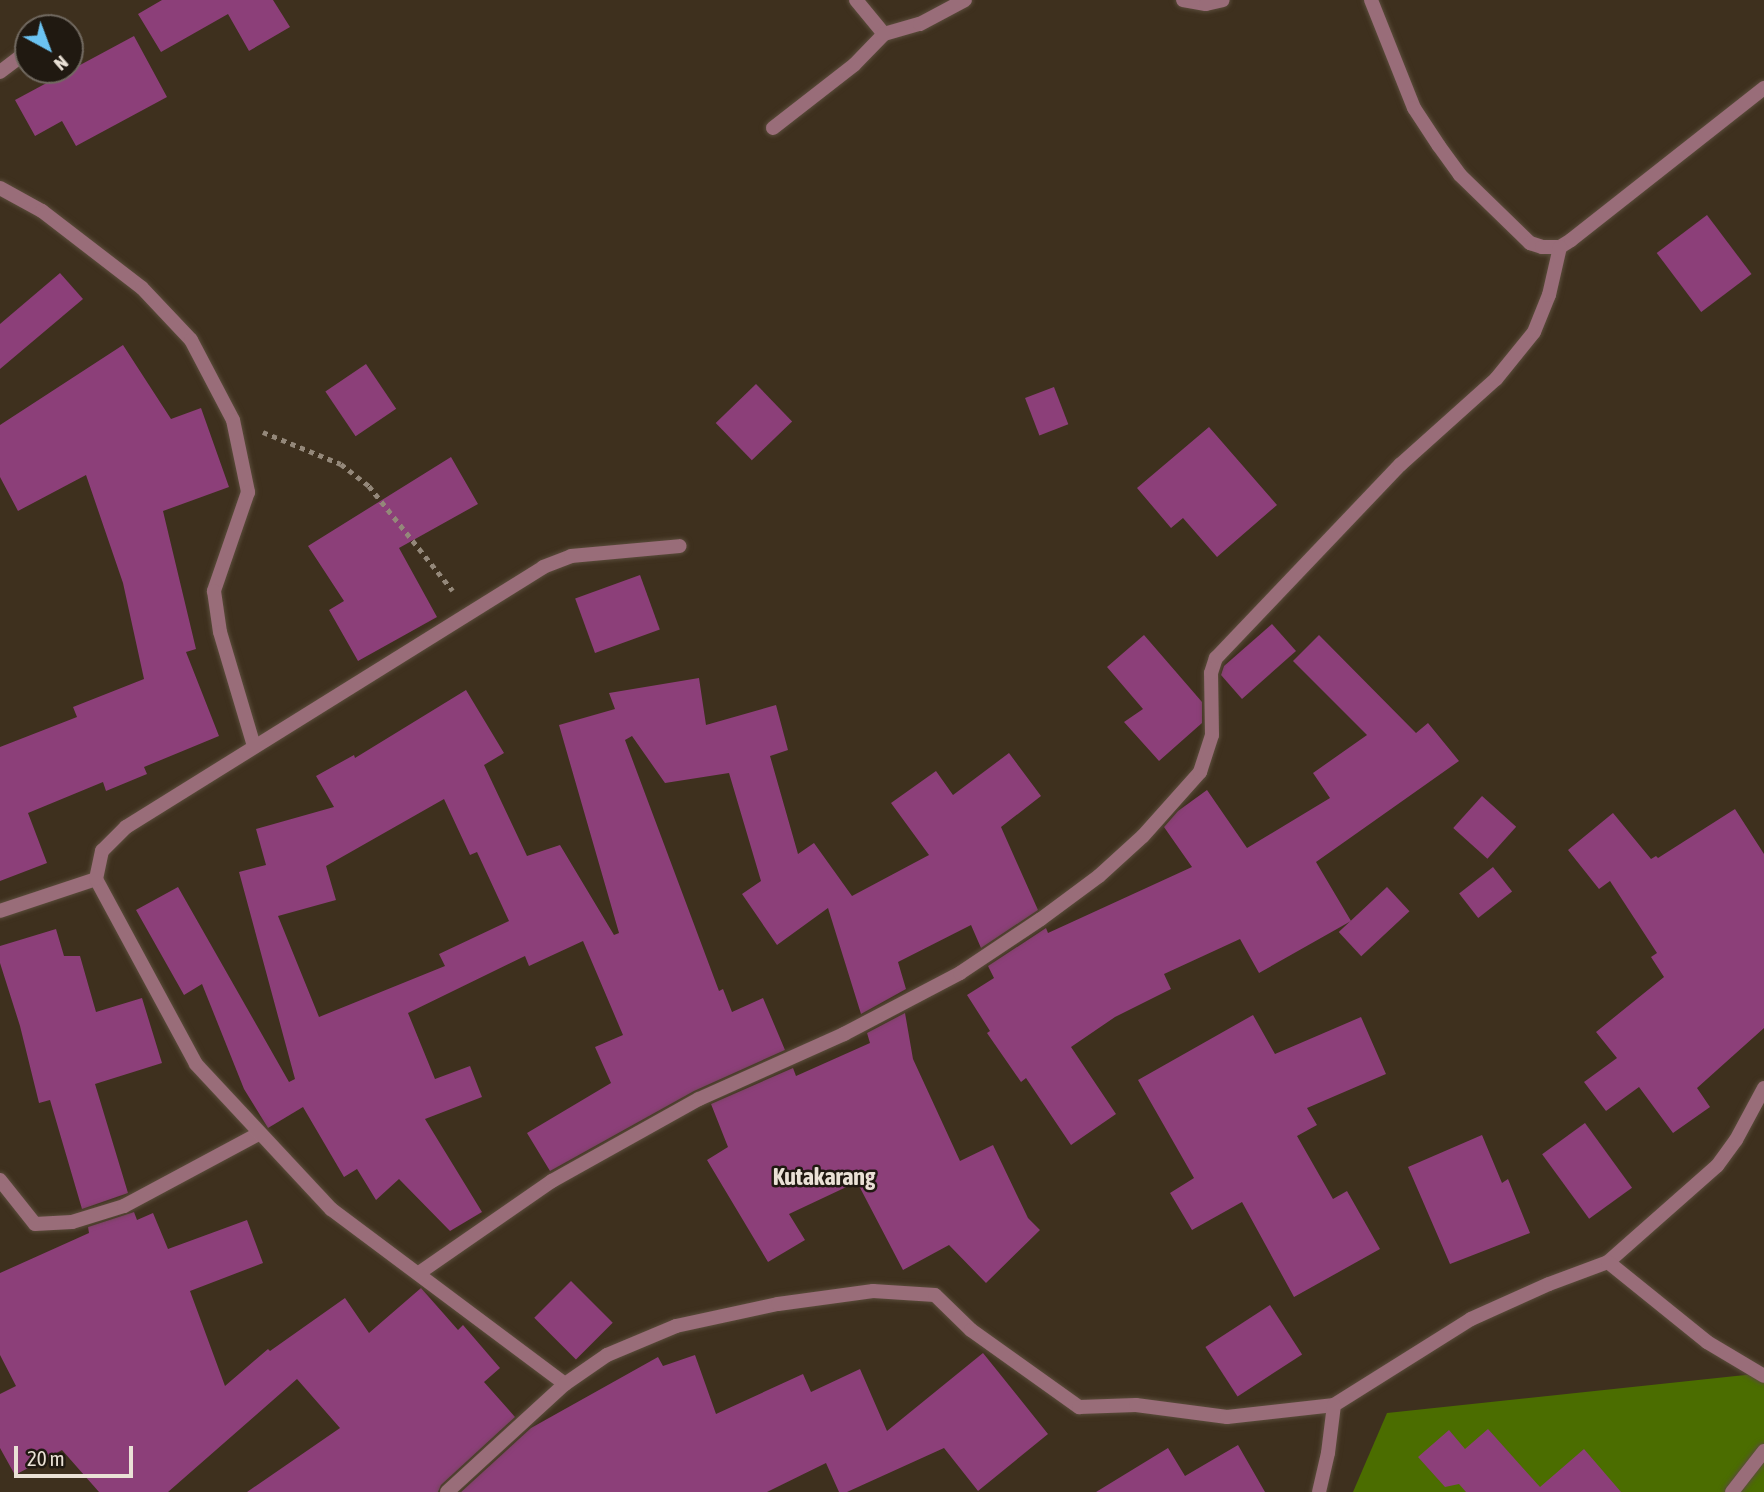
<!DOCTYPE html>
<style>
body{margin:0}
#map{position:relative;width:1764px;height:1492px;overflow:hidden;background:#3e301e;font-family:"Asap Condensed",sans-serif}
div>[style]{position:absolute}
.forest>*{inset:0;background:#4b6d00}
.building>*{inset:0;background:#8c3f79;transform-origin:0 0}
.path>*{height:4.5px;margin-top:-2.25px;transform-origin:0;background:repeating-linear-gradient(90deg,#94887a 0 5px,transparent 0 10px)}
.roads{filter:drop-shadow(0 0 2px #5a4c3b) drop-shadow(0 0 2px #5a4c3b)}
.minor>*{height:14px;margin:-7px;padding:0 7px;transform-origin:7px;border-radius:7px;background:#996d79}
span{translate:-50% -50%;white-space:nowrap;text-align:center;line-height:1.15;-webkit-text-stroke:5px #201911;paint-order:stroke}
.quarter-label{font-size:24px;color:#eae1d6;font-weight:700}
.north{position:absolute;left:14px;top:14px;width:70px;height:70px;box-sizing:border-box;background:#201911;border:2px solid #716960;border-radius:50%;rotate:139deg;font-size:19px;font-weight:700;line-height:28px;text-align:center;color:#eae1d6}
.north::after{content:'';display:block;margin:auto;width:24px;height:32px;background:#6bc3f2;clip-path:polygon(50% 0,100% 100%,50% 72%,0 100%)}
.scale{position:absolute;left:14px;top:1446px;width:119px;height:32px;box-sizing:border-box;border:4px solid #eae1d6;border-top:0;padding-left:9px;font-size:21px;line-height:24px;white-space:nowrap;color:#eae1d6;-webkit-text-stroke:5px #201911;paint-order:stroke}
</style>
<div id="map">
<div class="forest">
<div style="clip-path:polygon(1764px 1373px,1764px 1492px,1353px 1492px,1387px 1413px)"></div>
</div>
<div class="building">
<div style="clip-path:polygon(162px 0,273px 0,290px 27px,249px 51px,228px 14px,161px 52px,138px 14px)"></div>
<div style="clip-path:polygon(134px 36px,167px 97px,76px 146px,62px 121px,35px 136px,15px 100px)"></div>
<div style="left:1707px;top:215px;width:74px;height:63px;rotate:53deg"></div>
<div style="clip-path:polygon(60px 273px,83px 299px,0 369px,0 324px)"></div>
<div style="clip-path:polygon(123px 345px,171px 419px,201px 408px,229px 487px,163px 511px,196px 649px,186px 652px,219px 736px,144px 767px,147px 774px,106px 791px,103px 782px,28px 813px,47px 863px,0 881px,0 747px,77px 717px,73px 707px,144px 679px,123px 583px,86px 475px,18px 511px,0 477px,0 425px)"></div>
<div style="left:366px;top:364px;width:54px;height:49px;rotate:56deg"></div>
<div style="left:756px;top:384px;width:52px;height:56px;rotate:46deg"></div>
<div style="left:1054px;top:387px;width:40px;height:31px;rotate:69deg"></div>
<div style="clip-path:polygon(1209px 427px,1277px 505px,1217px 557px,1183px 518px,1171px 528px,1137px 488px)"></div>
<div style="clip-path:polygon(451px 457px,478px 504px,399px 548px,437px 617px,358px 661px,329px 610px,344px 601px,308px 546px)"></div>
<div style="left:640px;top:575px;width:58px;height:69px;rotate:70deg"></div>
<div style="clip-path:polygon(1272px 624px,1296px 651px,1242px 699px,1221px 675px,1224px 666px)"></div>
<div style="clip-path:polygon(1144px 635px,1202px 702px,1202px 723px,1159px 761px,1124px 722px,1143px 709px,1107px 667px)"></div>
<div style="clip-path:polygon(1319px 635px,1416px 733px,1428px 723px,1459px 761px,1316px 862px,1351px 921px,1259px 973px,1240px 939px,1164px 974px,1171px 989px,1115px 1017px,1071px 1047px,1116px 1114px,1071px 1145px,1026px 1078px,1021px 1082px,987px 1033px,990px 1031px,967px 995px,994px 978px,988px 966px,1046px 928px,1048px 933px,1192px 867px,1164px 827px,1178px 811px,1207px 790px,1247px 848px,1330px 798px,1313px 773px,1367px 735px,1293px 661px)"></div>
<div style="clip-path:polygon(evenodd,699px 678px,706px 725px,776px 705px,788px 750px,770px 756px,798px 854px,814px 843px,852px 896px,929px 855px,891px 803px,936px 771px,953px 795px,1009px 753px,1041px 796px,1001px 827px,1038px 910px,981px 948px,971px 925px,898px 962px,906px 989px,861px 1014px,828px 908px,777px 945px,742px 894px,761px 881px,729px 773px,665px 783px,632px 736px,625px 740px,719px 991px,723px 989px,732px 1012px,763px 998px,785px 1050px,694px 1091px,550px 1171px,527px 1133px,611px 1083px,595px 1047px,623px 1035px,583px 941px,529px 966px,525px 956px,408px 1013px,435px 1079px,470px 1066px,482px 1097px,425px 1119px,482px 1212px,450px 1231px,399px 1179px,376px 1200px,357px 1169px,344px 1177px,303px 1107px,268px 1128px,244px 1089px,202px 984px,184px 995px,136px 910px,178px 887px,289px 1082px,295px 1079px,239px 872px,266px 865px,256px 829px,334px 807px,316px 776px,354px 755px,355px 758px,466px 690px,504px 753px,484px 765px,527px 856px,560px 845px,614px 935px,619px 933px,559px 725px,615px 709px,609px 693px,699px 678px,444px 799px,470px 855px,477px 852px,509px 921px,439px 954px,445px 966px,319px 1017px,278px 916px,336px 900px,326px 866px,444px 799px)"></div>
<div style="left:1482px;top:796px;width:46px;height:43px;rotate:42deg"></div>
<div style="clip-path:polygon(1735px 809px,1764px 854px,1764px 1028px,1697px 1088px,1710px 1107px,1673px 1133px,1639px 1087px,1606px 1111px,1584px 1082px,1617px 1058px,1596px 1032px,1664px 977px,1651px 957px,1657px 953px,1610px 881px,1599px 889px,1568px 850px,1613px 813px,1651px 859px,1656px 856px,1658px 858px)"></div>
<div style="left:1493px;top:867px;width:31px;height:43px;rotate:52deg"></div>
<div style="left:1387px;top:887px;width:33px;height:66px;rotate:47deg"></div>
<div style="clip-path:polygon(56px 929px,64px 956px,80px 956px,96px 1012px,142px 998px,162px 1063px,95px 1084px,128px 1193px,82px 1209px,50px 1100px,39px 1103px,20px 1026px,0 963px,0 946px)"></div>
<div style="clip-path:polygon(905px 1013px,913px 1059px,960px 1161px,993px 1145px,1028px 1218px,1040px 1230px,986px 1283px,949px 1245px,903px 1270px,857px 1182px,789px 1214px,805px 1240px,768px 1262px,707px 1160px,728px 1147px,711px 1104px,793px 1068px,796px 1076px,870px 1043px,867px 1033px)"></div>
<div style="clip-path:polygon(1253px 1015px,1275px 1054px,1361px 1017px,1386px 1074px,1307px 1108px,1317px 1125px,1297px 1136px,1333px 1199px,1347px 1191px,1380px 1249px,1294px 1297px,1242px 1202px,1192px 1230px,1170px 1193px,1194px 1178px,1138px 1080px)"></div>
<div style="left:1585px;top:1123px;width:80px;height:53px;rotate:54deg"></div>
<div style="clip-path:polygon(1482px 1135px,1502px 1183px,1508px 1179px,1530px 1233px,1450px 1264px,1408px 1167px)"></div>
<div style="clip-path:polygon(134px 1212px,137px 1220px,153px 1213px,168px 1249px,247px 1220px,263px 1263px,190px 1291px,225px 1386px,268px 1349px,270px 1351px,345px 1298px,369px 1333px,421px 1288px,458px 1330px,463px 1325px,500px 1368px,484px 1382px,515px 1417px,441px 1485px,438px 1492px,247px 1492px,340px 1428px,297px 1379px,168px 1492px,99px 1492px,62px 1450px,15px 1475px,0 1448px,0 1394px,16px 1386px,0 1355px,0 1273px,89px 1233px,88px 1227px)"></div>
<div style="left:571px;top:1281px;width:59px;height:52px;rotate:45deg"></div>
<div style="left:1270px;top:1305px;width:59px;height:77px;rotate:57deg"></div>
<div style="clip-path:polygon(983px 1353px,1048px 1434px,978px 1491px,944px 1448px,847px 1492px,839px 1492px,826px 1463px,767px 1492px,461px 1492px,531px 1428px,658px 1357px,663px 1366px,695px 1355px,716px 1414px,803px 1374px,811px 1392px,860px 1369px,887px 1431px)"></div>
<div style="clip-path:polygon(1488px 1429px,1540px 1487px,1584px 1449px,1621px 1492px,1466px 1492px,1459px 1484px,1445px 1487px,1418px 1457px,1449px 1430px,1465px 1449px)"></div>
<div style="clip-path:polygon(1238px 1445px,1265px 1492px,1096px 1492px,1168px 1448px,1185px 1476px)"></div>
</div>
<div class="path">
<div style="left:263px;top:432px;width:84px;rotate:22.3deg"></div>
<div style="left:341px;top:464px;width:36px;rotate:38deg"></div>
<div style="left:369px;top:486px;width:134px;rotate:51.3deg"></div>
</div>
<div class="roads">
<div class="minor">
<div style="left:856px;top:0;width:44px;rotate:50.5deg"></div>
<div style="left:1183px;top:0;width:23px;rotate:10deg"></div>
<div style="left:1206px;top:4px;width:17px;rotate:-13deg"></div>
<div style="left:1371px;top:0;width:116px;rotate:68.3deg"></div>
<div style="left:1414px;top:108px;width:45px;rotate:56.7deg"></div>
<div style="left:1439px;top:146px;width:36px;rotate:54deg"></div>
<div style="left:1460px;top:175px;width:98px;rotate:44.2deg"></div>
<div style="left:1530px;top:243px;width:13px;rotate:18deg"></div>
<div style="left:1542px;top:247px;width:18px"></div>
<div style="left:1560px;top:247px;width:13px;rotate:-32deg"></div>
<div style="left:1571px;top:240px;width:246px;rotate:-38.2deg"></div>
<div style="left:0;top:72px;width:35px;rotate:-37deg"></div>
<div style="left:773px;top:128px;width:103px;rotate:-37.9deg"></div>
<div style="left:854px;top:65px;width:43px;rotate:-45.9deg"></div>
<div style="left:884px;top:34px;width:37px;rotate:-16deg"></div>
<div style="left:920px;top:24px;width:51px;rotate:-28.1deg"></div>
<div style="left:0;top:188px;width:48px;rotate:28.7deg"></div>
<div style="left:42px;top:211px;width:126px;rotate:37.6deg"></div>
<div style="left:142px;top:288px;width:71px;rotate:46.7deg"></div>
<div style="left:191px;top:340px;width:90px;rotate:62.3deg"></div>
<div style="left:233px;top:420px;width:74px;rotate:78.2deg"></div>
<div style="left:248px;top:492px;width:105px;rotate:109deg"></div>
<div style="left:214px;top:591px;width:41px;rotate:81.7deg"></div>
<div style="left:220px;top:632px;width:119px;rotate:73.4deg"></div>
<div style="left:0;top:911px;width:101px;rotate:-18.4deg"></div>
<div style="left:0;top:1180px;width:56px;rotate:51.5deg"></div>
<div style="left:35px;top:1224px;width:37px;rotate:-3deg"></div>
<div style="left:72px;top:1222px;width:54px;rotate:-17.1deg"></div>
<div style="left:124px;top:1206px;width:154px;rotate:-28.2deg"></div>
<div style="left:1608px;top:1262px;width:145px;rotate:-41.4deg"></div>
<div style="left:1717px;top:1166px;width:32px;rotate:-54deg"></div>
<div style="left:1736px;top:1140px;width:59px;rotate:-61.7deg"></div>
<div style="left:419px;top:1273px;width:162px;rotate:-34.7deg"></div>
<div style="left:552px;top:1181px;width:168px;rotate:-29.2deg"></div>
<div style="left:699px;top:1099px;width:159px;rotate:-24.1deg"></div>
<div style="left:844px;top:1034px;width:131px;rotate:-27.7deg"></div>
<div style="left:960px;top:973px;width:97px;rotate:-33.7deg"></div>
<div style="left:1041px;top:919px;width:72px;rotate:-36.6deg"></div>
<div style="left:1099px;top:876px;width:59px;rotate:-42.3deg"></div>
<div style="left:1143px;top:836px;width:86px;rotate:-48.3deg"></div>
<div style="left:1200px;top:772px;width:39px;rotate:-72deg"></div>
<div style="left:1212px;top:735px;width:62px;rotate:-90.9deg"></div>
<div style="left:1211px;top:673px;width:16px;rotate:-72deg"></div>
<div style="left:1216px;top:658px;width:267px;rotate:-46.4deg"></div>
<div style="left:1400px;top:465px;width:129px;rotate:-41.9deg"></div>
<div style="left:1496px;top:379px;width:60px;rotate:-51deg"></div>
<div style="left:1534px;top:332px;width:40px;rotate:-68deg"></div>
<div style="left:1549px;top:295px;width:49px;rotate:-77.1deg"></div>
<div style="left:565px;top:1384px;width:292px;rotate:-143.2deg"></div>
<div style="left:331px;top:1209px;width:198px;rotate:-133deg"></div>
<div style="left:196px;top:1064px;width:210px;rotate:-118.4deg"></div>
<div style="left:96px;top:879px;width:29px;rotate:-78deg"></div>
<div style="left:102px;top:851px;width:34px;rotate:-45deg"></div>
<div style="left:126px;top:827px;width:491px;rotate:-31.9deg"></div>
<div style="left:543px;top:567px;width:30px;rotate:-21deg"></div>
<div style="left:571px;top:556px;width:109px;rotate:-5.2deg"></div>
<div style="left:447px;top:1492px;width:160px;rotate:-42.5deg"></div>
<div style="left:565px;top:1384px;width:51px;rotate:-34.6deg"></div>
<div style="left:607px;top:1355px;width:75px;rotate:-22.8deg"></div>
<div style="left:676px;top:1326px;width:104px;rotate:-12.2deg"></div>
<div style="left:778px;top:1304px;width:96px;rotate:-7.8deg"></div>
<div style="left:873px;top:1291px;width:62px;rotate:3.7deg"></div>
<div style="left:935px;top:1295px;width:50px;rotate:44.2deg"></div>
<div style="left:971px;top:1330px;width:133px;rotate:35.5deg"></div>
<div style="left:1079px;top:1407px;width:57px;rotate:-2deg"></div>
<div style="left:1136px;top:1405px;width:92px;rotate:7.5deg"></div>
<div style="left:1227px;top:1417px;width:108px;rotate:-6.4deg"></div>
<div style="left:1334px;top:1405px;width:162px;rotate:-32.1deg"></div>
<div style="left:1471px;top:1319px;width:85px;rotate:-24.2deg"></div>
<div style="left:1549px;top:1284px;width:63px;rotate:-20.4deg"></div>
<div style="left:1608px;top:1262px;width:127px;rotate:38.9deg"></div>
<div style="left:1707px;top:1342px;width:66px;rotate:30.8deg"></div>
<div style="left:1319px;top:1492px;width:40px;rotate:-77deg"></div>
<div style="left:1328px;top:1453px;width:48px;rotate:-82.9deg"></div>
<div style="left:1732px;top:1492px;width:52px;rotate:-52deg"></div>
</div>
</div>
<div class="quarter-label">
<span style="left:824px;top:1177px">Kutakarang</span>
</div>
<div class="north">N</div>
<div class="scale">20 m</div>
</div>
